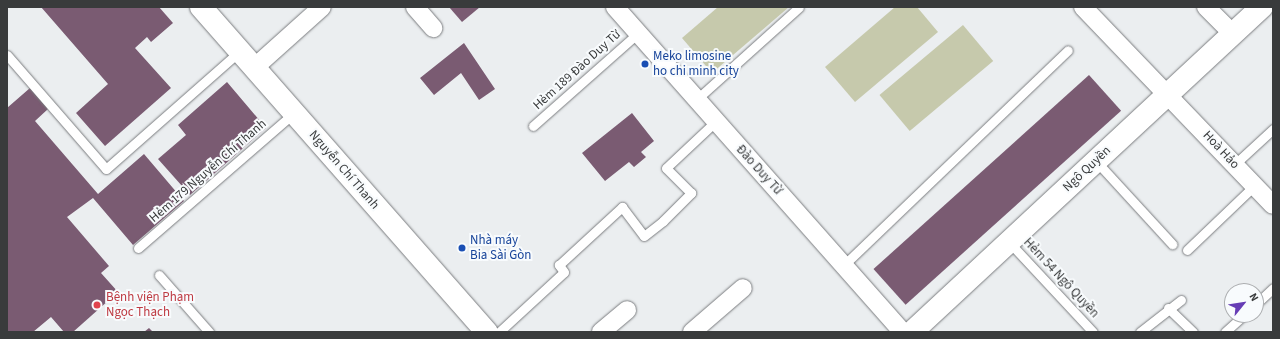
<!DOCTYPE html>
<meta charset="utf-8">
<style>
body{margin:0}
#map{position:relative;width:1280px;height:339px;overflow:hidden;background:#ebeef0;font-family:"Source Sans 3",sans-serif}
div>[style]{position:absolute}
.green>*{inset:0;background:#c6c9ac;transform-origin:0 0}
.building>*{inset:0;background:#7a5b72;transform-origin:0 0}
.roads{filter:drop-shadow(0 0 1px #7a7c7f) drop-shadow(0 0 1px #7a7c7f)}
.service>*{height:9px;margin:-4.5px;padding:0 4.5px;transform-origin:4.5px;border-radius:4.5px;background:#fff}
.minor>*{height:18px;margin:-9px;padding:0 9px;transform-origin:9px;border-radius:9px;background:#fff}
.tertiary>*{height:22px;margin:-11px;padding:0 11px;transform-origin:11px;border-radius:11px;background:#fff}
.secondary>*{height:22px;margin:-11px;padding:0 11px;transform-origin:11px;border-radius:11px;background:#fff}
.dots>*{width:11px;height:11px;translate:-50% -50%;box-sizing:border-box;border:2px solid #f8fbfd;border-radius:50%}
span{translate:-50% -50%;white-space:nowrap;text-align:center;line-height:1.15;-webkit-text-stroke:4px #f8fbfd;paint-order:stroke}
.transit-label{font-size:13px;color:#164399}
.left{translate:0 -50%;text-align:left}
.street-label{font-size:13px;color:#393b3c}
.health-label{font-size:13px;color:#be3a42}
.frame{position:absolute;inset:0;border:8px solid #393b3c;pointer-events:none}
.north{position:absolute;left:1224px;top:283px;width:40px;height:40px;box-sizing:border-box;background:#f8fbfd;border:1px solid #acaeb0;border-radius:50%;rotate:60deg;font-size:11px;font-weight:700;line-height:16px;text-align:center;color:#393b3c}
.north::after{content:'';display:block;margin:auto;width:14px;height:18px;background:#663db5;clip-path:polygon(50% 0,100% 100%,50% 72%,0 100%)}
</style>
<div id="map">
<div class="green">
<div style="clip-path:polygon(718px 7px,789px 7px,712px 73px,682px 38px)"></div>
<div style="clip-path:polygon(895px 7px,917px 7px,938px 32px,855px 102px,825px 67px)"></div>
<div style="left:963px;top:25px;width:47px;height:109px;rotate:50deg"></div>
</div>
<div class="building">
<div style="clip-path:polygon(41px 7px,159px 7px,173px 23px,151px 42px,147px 37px,135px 48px,171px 88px,105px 146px,76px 113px,108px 84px)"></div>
<div style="clip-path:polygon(449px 7px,480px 7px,462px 22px)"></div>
<div style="clip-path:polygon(464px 43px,495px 89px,479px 100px,461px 73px,434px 95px,420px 78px)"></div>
<div style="left:1089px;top:75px;width:48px;height:290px;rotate:48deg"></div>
<div style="clip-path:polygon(227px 82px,266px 128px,190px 195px,158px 159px,186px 135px,178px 125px)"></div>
<div style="clip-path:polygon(30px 88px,48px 109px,35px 121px,98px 194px,144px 154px,184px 201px,133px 245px,93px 198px,67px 217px,109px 266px,101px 273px,118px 292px,73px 332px,64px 332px,51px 317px,33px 332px,7px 332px,7px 108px)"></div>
<div style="clip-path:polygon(632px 113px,654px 141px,641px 152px,646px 157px,634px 167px,629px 162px,605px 181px,582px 153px)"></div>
<div style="clip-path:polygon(149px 328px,153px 332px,144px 332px)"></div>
</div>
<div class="roads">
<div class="service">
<div style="left:7px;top:55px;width:151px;rotate:49deg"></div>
<div style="left:106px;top:169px;width:179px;rotate:-41.4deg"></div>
<div style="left:697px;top:99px;width:137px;rotate:-42deg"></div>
<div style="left:533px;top:126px;width:140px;rotate:-41.5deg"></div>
<div style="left:1096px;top:161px;width:113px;rotate:47.5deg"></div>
<div style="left:1235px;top:164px;width:52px;rotate:-42.6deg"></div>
<div style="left:1009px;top:242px;width:123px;rotate:47deg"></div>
<div style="left:138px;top:248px;width:206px;rotate:-40.9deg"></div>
<div style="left:1187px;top:250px;width:94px;rotate:-43.7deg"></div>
<div style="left:844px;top:265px;width:310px;rotate:-43.8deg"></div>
<div style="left:159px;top:275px;width:76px;rotate:48.7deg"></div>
<div style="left:1256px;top:304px;width:23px;rotate:-43deg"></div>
<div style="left:1168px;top:308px;width:35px;rotate:44deg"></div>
<div style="left:499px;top:332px;width:88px;rotate:-42.7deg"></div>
<div style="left:564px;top:272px;width:9px;rotate:-126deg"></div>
<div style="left:559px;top:265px;width:86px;rotate:-42.6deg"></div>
<div style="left:622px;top:207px;width:36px;rotate:53deg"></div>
<div style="left:644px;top:236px;width:24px;rotate:-38deg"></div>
<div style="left:663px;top:221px;width:40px;rotate:-45deg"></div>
<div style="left:691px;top:193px;width:35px;rotate:-135deg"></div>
<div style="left:666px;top:168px;width:69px;rotate:-43.2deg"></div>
<div style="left:1140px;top:332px;width:52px;rotate:-38deg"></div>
<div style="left:1225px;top:332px;width:25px;rotate:-42deg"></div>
</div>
<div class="minor">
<div style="left:415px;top:7px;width:28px;rotate:49deg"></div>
<div style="left:615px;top:7px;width:434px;rotate:48.5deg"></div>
<div style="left:1083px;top:7px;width:274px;rotate:46.2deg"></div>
<div style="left:1206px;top:7px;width:38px;rotate:45deg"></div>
<div style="left:254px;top:68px;width:91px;rotate:-41.9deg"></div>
<div style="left:601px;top:332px;width:34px;rotate:-40deg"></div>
<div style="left:692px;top:332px;width:67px;rotate:-40.8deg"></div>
</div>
<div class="tertiary">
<div style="left:912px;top:332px;width:478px;rotate:-42.9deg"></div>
</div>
<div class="secondary">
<div style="left:201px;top:7px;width:433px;rotate:48.7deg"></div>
</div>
</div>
<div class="dots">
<div style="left:645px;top:64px;background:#1a4fb4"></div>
<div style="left:462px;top:248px;background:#1a4fb4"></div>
<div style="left:97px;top:305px;background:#e0444e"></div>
</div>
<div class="transit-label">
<span class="left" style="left:653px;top:64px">Meko limosine<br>ho chi minh city</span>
<span class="left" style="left:470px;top:248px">Nhà máy<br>Bia Sài Gòn</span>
</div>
<div class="street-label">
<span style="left:577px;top:70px;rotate:-42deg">Hẻm 189 Đào Duy Từ</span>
<span style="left:1221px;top:150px;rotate:47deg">Hoà Hảo</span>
<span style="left:1087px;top:169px;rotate:-43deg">Ngô Quyền</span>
<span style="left:344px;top:170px;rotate:49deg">Nguyễn Chí Thanh</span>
<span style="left:759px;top:170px;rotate:48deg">Đào Duy Từ</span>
<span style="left:208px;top:171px;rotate:-41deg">Hẻm 179 Nguyễn Chí Thanh</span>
<span style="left:1061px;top:278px;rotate:47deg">Hẻm 54 Ngô Quyền</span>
</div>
<div class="health-label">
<span class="left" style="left:106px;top:305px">Bệnh viện Phạm<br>Ngọc Thạch</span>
</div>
<div class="frame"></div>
<div class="north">N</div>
</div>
